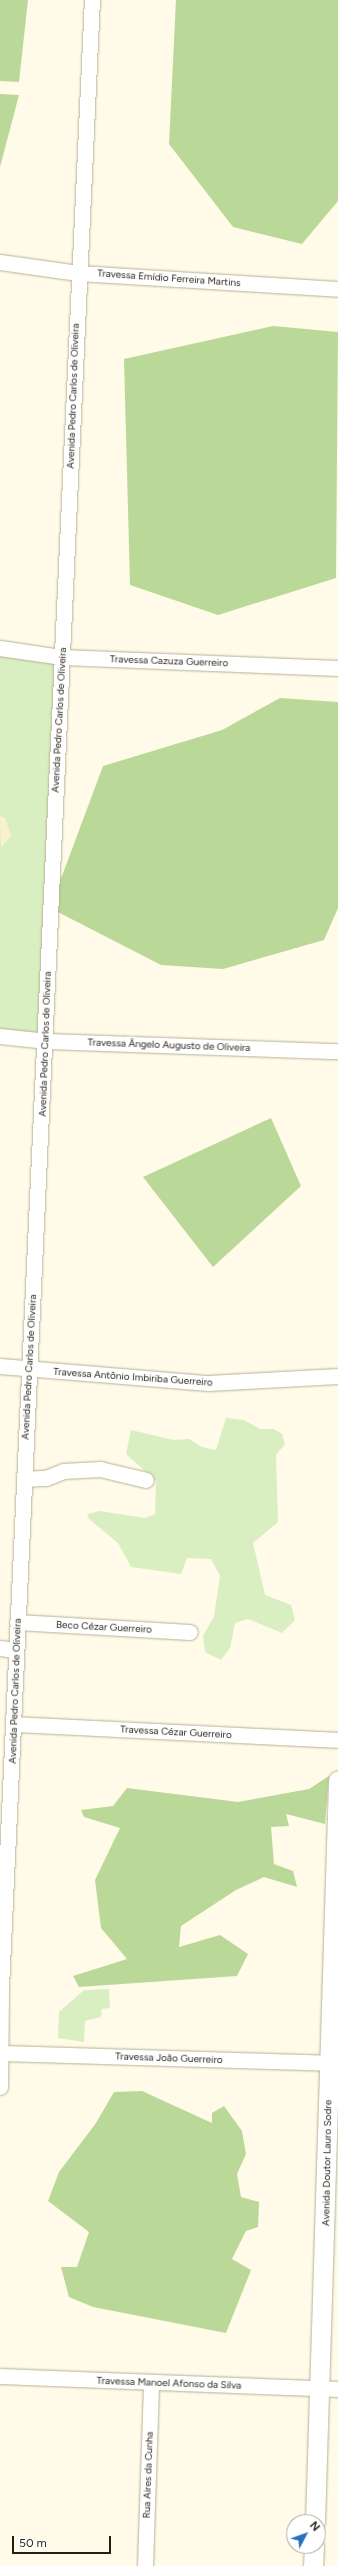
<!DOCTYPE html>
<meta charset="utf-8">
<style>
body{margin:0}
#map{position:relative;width:338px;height:2566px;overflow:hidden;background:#fffbe8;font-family:Figtree,sans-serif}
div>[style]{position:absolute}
.green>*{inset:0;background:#d9efc2}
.forest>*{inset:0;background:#bad998}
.sand>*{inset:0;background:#fbf1cb}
.roads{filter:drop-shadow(0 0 1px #b7b193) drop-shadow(0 0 1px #b7b193)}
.minor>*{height:15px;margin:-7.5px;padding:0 7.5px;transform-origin:7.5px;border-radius:7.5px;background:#fff}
.tertiary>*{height:19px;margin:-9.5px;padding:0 9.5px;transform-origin:9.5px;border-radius:9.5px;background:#fff}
span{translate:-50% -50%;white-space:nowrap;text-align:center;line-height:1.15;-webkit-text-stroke:3.5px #fff;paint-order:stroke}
.street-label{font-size:10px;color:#211f14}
.north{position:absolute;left:286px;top:2514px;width:40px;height:40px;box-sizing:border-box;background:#fff;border:1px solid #a6a5a1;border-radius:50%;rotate:49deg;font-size:11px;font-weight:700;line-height:16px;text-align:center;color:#211f14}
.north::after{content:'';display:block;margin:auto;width:14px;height:18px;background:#2870c0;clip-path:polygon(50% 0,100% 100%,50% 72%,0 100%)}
.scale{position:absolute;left:12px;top:2536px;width:99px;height:18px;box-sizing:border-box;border:2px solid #211f14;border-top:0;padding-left:5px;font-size:12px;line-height:14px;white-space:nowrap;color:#211f14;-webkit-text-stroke:3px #fff;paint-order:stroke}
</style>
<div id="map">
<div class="green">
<div style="clip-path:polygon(0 654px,55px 662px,41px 1036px,0 1031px)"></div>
<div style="clip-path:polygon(226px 1418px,244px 1420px,260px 1429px,274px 1429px,282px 1434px,285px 1444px,276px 1455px,278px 1522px,253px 1543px,265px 1595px,291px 1605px,295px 1620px,282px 1633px,248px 1619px,235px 1623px,230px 1648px,221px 1660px,205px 1652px,203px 1636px,214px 1616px,220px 1576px,211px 1559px,187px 1558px,181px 1574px,131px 1567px,118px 1543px,89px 1519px,87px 1514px,100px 1511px,145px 1518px,155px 1514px,156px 1481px,126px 1454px,131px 1430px,174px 1440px,189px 1439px,202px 1447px,216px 1450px)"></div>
<div style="clip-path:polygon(109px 1989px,110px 2008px,102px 2009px,101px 2017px,85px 2021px,84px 2042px,58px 2038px,59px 2012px,84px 1990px)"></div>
</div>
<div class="forest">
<div style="clip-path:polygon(0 0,28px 0,19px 82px,0 81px)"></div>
<div style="clip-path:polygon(176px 0,338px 0,338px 201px,302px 244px,233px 227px,169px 144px)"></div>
<div style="clip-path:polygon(0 94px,19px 95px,0 167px)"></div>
<div style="clip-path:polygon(273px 326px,338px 332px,336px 578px,218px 615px,130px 585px,124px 359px)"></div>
<div style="clip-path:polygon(280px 698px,338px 702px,338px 908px,324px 940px,223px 969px,161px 965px,50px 908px,103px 766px,222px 730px)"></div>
<div style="clip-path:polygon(271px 1118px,301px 1186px,213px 1267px,143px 1177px)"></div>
<div style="clip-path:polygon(329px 1776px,325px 1824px,286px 1814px,289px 1826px,271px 1827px,274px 1864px,293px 1871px,297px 1887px,264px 1877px,236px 1890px,181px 1926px,179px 1947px,220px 1935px,248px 1954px,237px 1976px,79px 1987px,73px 1976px,127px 1959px,101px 1928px,95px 1880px,120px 1828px,84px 1817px,81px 1810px,113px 1806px,127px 1788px,238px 1802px,309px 1789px)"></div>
<div style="clip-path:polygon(142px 2091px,212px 2123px,212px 2113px,224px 2106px,242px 2131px,246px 2154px,237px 2174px,241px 2197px,259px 2202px,258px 2227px,246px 2231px,232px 2259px,251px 2270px,226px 2333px,93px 2307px,69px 2297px,61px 2267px,77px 2267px,89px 2232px,48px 2201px,59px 2172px,96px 2123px,114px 2092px)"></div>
</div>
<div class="sand">
<div style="clip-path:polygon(0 816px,5px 818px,11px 836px,1px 847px)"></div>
</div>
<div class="roads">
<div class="minor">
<div style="left:0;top:262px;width:79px;rotate:8deg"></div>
<div style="left:78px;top:273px;width:260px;rotate:3.5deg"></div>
<div style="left:0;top:648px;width:63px;rotate:8.3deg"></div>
<div style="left:62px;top:657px;width:276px;rotate:2.3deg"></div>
<div style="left:0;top:1036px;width:47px;rotate:6.1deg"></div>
<div style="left:47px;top:1041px;width:291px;rotate:2deg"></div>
<div style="left:0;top:1366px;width:209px;rotate:4.7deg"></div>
<div style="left:208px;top:1383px;width:130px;rotate:-3.1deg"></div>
<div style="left:24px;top:1479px;width:22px;rotate:-3deg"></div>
<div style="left:46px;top:1478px;width:18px;rotate:-22deg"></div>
<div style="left:63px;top:1471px;width:37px;rotate:-3deg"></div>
<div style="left:100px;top:1469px;width:47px;rotate:13.4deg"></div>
<div style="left:17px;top:1622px;width:173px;rotate:3.3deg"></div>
<div style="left:0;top:1648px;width:16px;rotate:7deg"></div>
<div style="left:14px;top:1724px;width:324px;rotate:2.8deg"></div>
<div style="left:0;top:2053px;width:338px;rotate:1.7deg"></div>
<div style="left:0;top:2087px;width:100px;rotate:-89.4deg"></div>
<div style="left:1px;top:1987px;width:1989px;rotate:-87.38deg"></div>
<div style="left:0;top:2376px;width:338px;rotate:2.2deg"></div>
<div style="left:145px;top:2566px;width:183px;rotate:-88.1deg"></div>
</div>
<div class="tertiary">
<div style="left:315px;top:2522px;width:742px;rotate:-88.22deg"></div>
<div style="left:313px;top:2566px;width:20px;rotate:-87deg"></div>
</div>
</div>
<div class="street-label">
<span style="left:169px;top:278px;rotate:4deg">Travessa Emídio Ferreira Martins</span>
<span style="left:73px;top:396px;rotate:-88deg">Avenida Pedro Carlos de Oliveira</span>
<span style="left:169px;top:661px;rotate:2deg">Travessa Cazuza Guerreiro</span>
<span style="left:59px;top:720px;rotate:-87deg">Avenida Pedro Carlos de Oliveira</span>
<span style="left:45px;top:1044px;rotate:-88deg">Avenida Pedro Carlos de Oliveira</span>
<span style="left:169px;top:1045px;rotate:2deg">Travessa Ângelo Augusto de Oliveira</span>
<span style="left:29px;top:1367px;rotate:-87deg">Avenida Pedro Carlos de Oliveira</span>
<span style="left:133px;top:1377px;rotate:4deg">Travessa Antônio Imbiriba Guerreiro</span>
<span style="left:104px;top:1627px;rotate:3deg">Beco Cézar Guerreiro</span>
<span style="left:15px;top:1691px;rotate:-88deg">Avenida Pedro Carlos de Oliveira</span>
<span style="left:176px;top:1732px;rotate:3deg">Travessa Cézar Guerreiro</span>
<span style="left:169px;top:2058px;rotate:2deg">Travessa João Guerreiro</span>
<span style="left:327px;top:2163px;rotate:-89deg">Avenida Doutor Lauro Sodre</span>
<span style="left:169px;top:2383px;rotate:2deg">Travessa Manoel Afonso da Silva</span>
<span style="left:148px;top:2475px;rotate:-88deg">Rua Aires da Cunha</span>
</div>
<div class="north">N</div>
<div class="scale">50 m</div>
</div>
